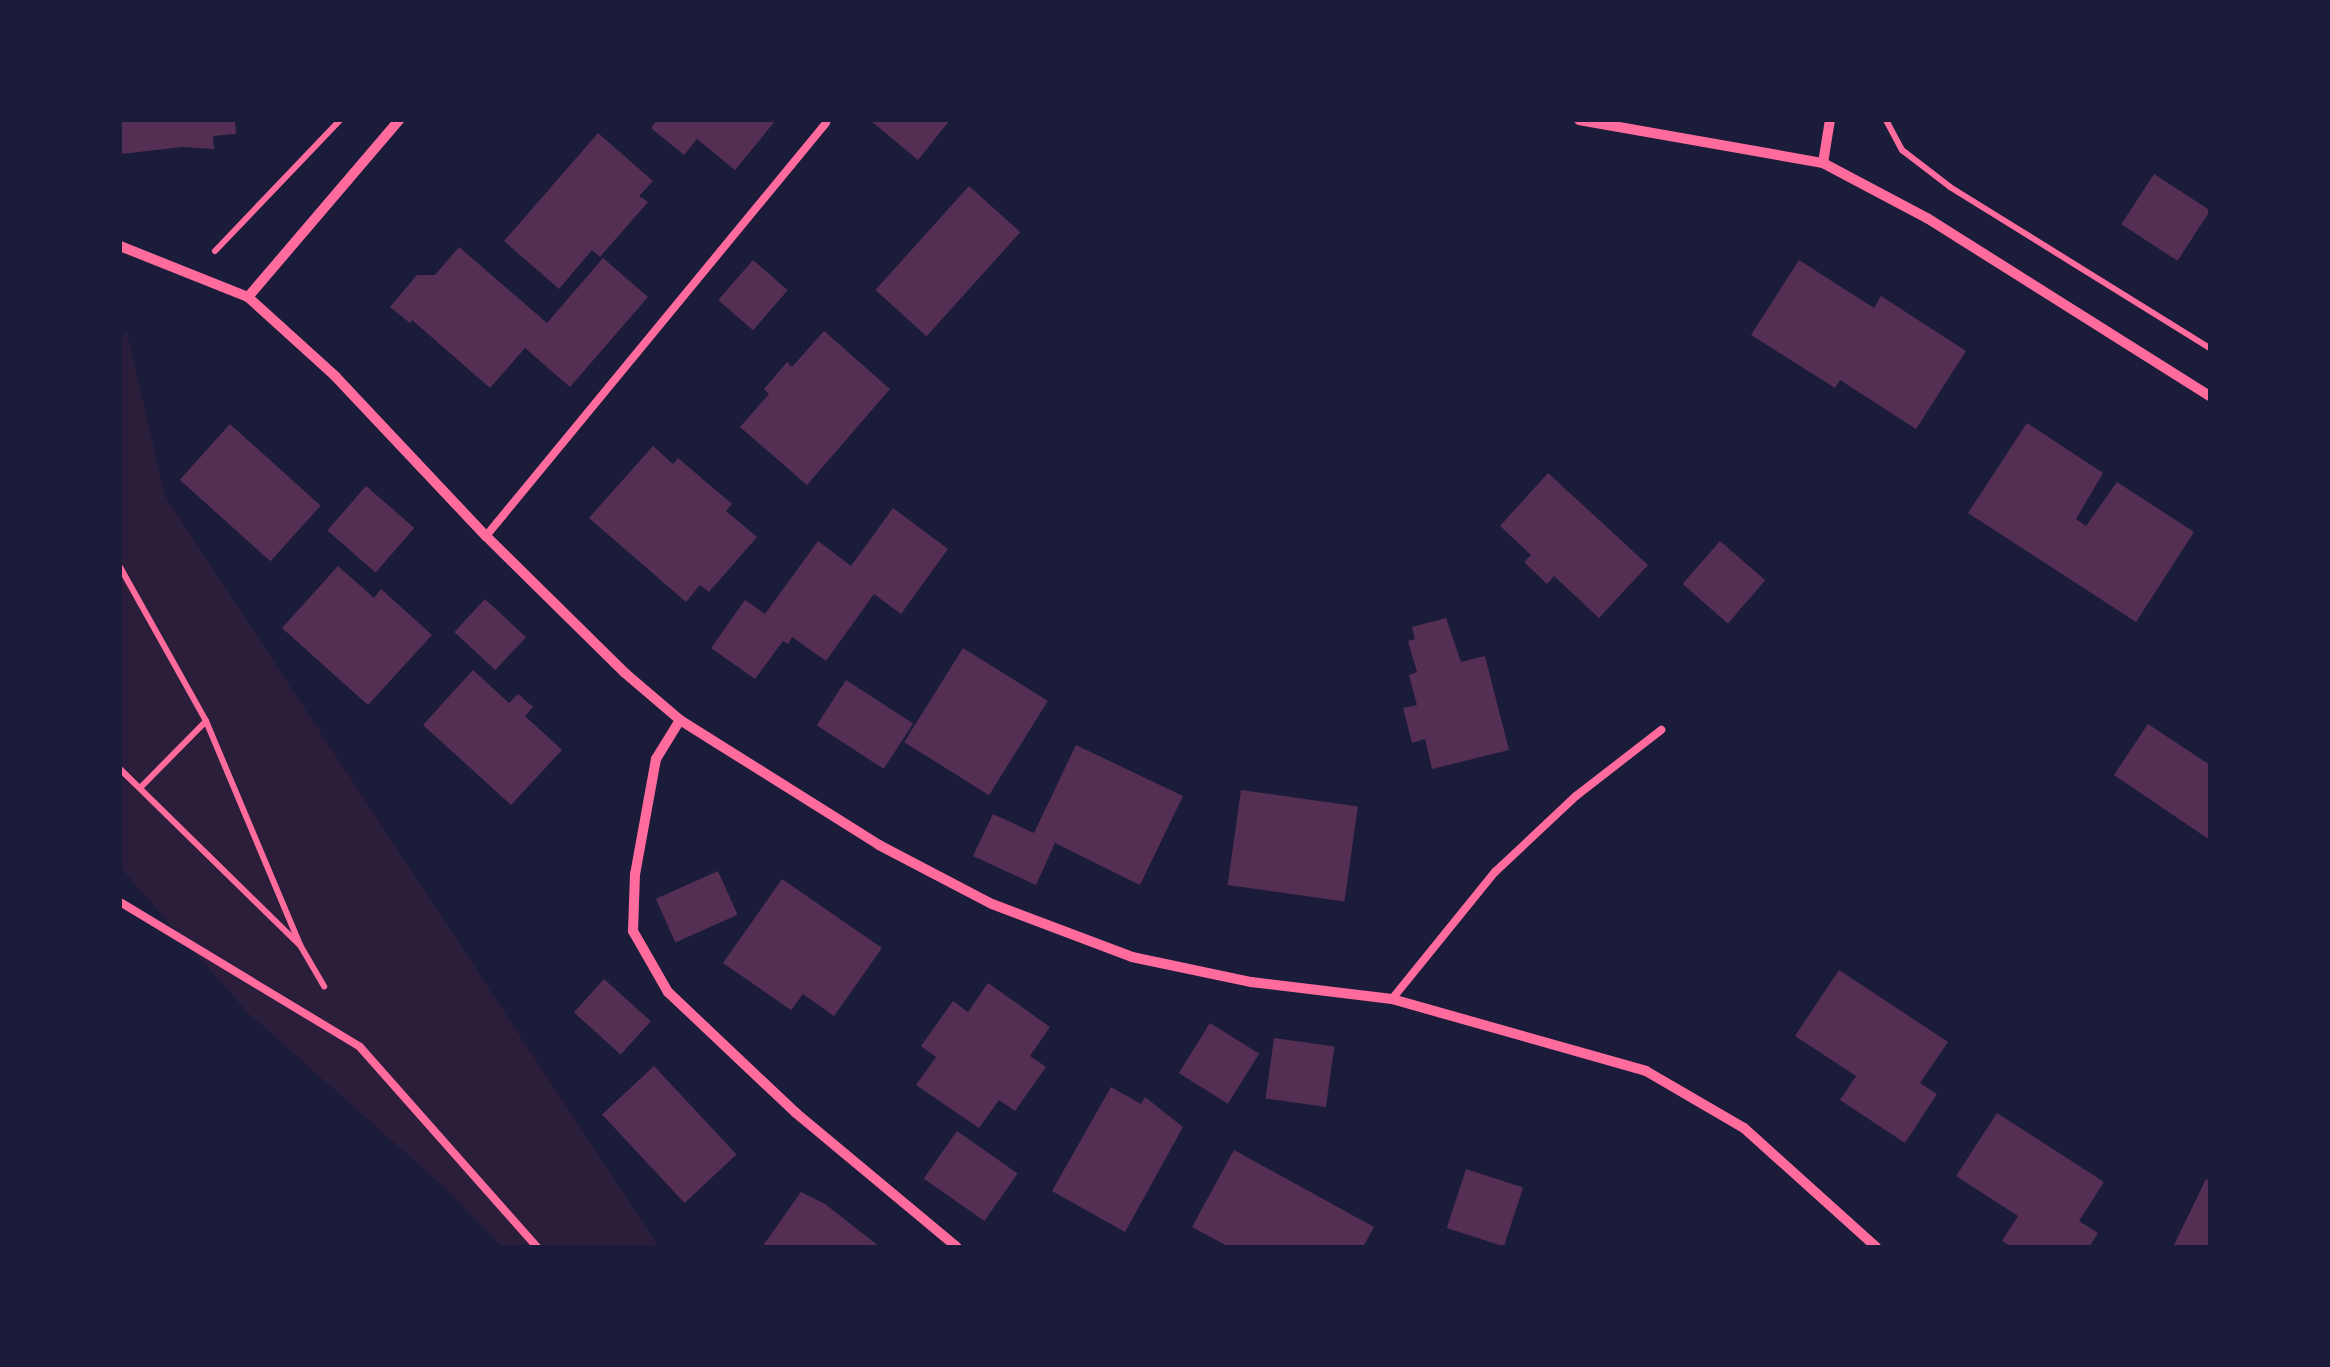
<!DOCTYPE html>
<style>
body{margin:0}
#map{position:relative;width:2330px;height:1367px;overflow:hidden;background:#1b1b3a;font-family:"Archivo Narrow",sans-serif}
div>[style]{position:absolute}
.green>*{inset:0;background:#2a1e3b}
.building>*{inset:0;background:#542f53;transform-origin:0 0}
.path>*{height:6px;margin:-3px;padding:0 3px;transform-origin:3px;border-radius:3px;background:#ff6b9d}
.service>*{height:8px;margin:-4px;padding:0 4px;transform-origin:4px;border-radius:4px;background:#ff6b9d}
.minor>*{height:10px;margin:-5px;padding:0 5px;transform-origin:5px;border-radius:5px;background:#ff6b9d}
span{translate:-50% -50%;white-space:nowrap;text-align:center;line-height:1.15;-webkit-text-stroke:8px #1b1b3a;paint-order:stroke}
.frame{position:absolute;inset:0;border:122px solid #1b1b3a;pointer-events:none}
</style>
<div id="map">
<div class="green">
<div style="clip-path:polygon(127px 332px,165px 496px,659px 1247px,502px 1247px,444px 1187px,247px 1012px,120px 867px,120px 340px)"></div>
</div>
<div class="building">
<div style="clip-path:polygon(120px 120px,235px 120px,236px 134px,213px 136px,214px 149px,182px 147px,121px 154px)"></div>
<div style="clip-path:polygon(657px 120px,776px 120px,735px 170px,697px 139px,684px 155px,651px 128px)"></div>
<div style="clip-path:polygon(870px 120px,950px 120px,918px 160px)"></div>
<div style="clip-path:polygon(598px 133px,653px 181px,639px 196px,648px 202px,600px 257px,592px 250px,559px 289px,504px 241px)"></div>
<div style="left:2154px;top:174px;width:67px;height:60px;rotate:33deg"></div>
<div style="left:969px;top:186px;width:69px;height:140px;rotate:42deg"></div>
<div style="clip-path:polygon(459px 247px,547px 323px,603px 258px,648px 297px,570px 387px,525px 348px,490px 388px,412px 320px,410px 323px,390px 307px,417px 275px,435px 275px)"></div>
<div style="left:753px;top:260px;width:46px;height:53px;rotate:41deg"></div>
<div style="clip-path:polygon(1799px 260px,1874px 308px,1881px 296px,1966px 351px,1916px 429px,1840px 380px,1835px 388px,1751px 335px)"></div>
<div style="clip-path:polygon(824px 331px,890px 389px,807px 485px,740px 427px,769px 394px,764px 389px,787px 362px,792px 367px)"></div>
<div style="clip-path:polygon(2027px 423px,2103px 473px,2076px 519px,2086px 526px,2117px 482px,2194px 532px,2136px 622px,1968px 513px)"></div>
<div style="left:230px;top:424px;width:122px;height:75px;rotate:42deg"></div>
<div style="clip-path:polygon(653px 446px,673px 464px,678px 458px,732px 504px,726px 511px,757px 537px,709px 592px,700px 585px,686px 602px,589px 518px)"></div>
<div style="clip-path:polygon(1548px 473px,1648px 565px,1599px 618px,1554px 576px,1547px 584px,1524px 562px,1531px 555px,1500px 526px)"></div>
<div style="left:366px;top:486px;width:64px;height:59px;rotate:41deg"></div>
<div style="clip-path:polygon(893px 508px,948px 549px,901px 614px,874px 594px,826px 661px,792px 637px,788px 644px,783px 641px,755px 679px,711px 648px,745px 600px,765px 614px,818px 541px,851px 566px)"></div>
<div style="left:1720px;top:541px;width:60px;height:57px;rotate:41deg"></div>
<div style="clip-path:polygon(338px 566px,374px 598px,381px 589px,432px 635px,368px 705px,282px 628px)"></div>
<div style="left:485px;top:599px;width:56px;height:45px;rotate:43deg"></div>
<div style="clip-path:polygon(1446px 618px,1461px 662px,1485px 656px,1509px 750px,1432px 769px,1425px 739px,1412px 743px,1403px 708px,1417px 705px,1409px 675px,1417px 672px,1408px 641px,1415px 639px,1412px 627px)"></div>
<div style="left:963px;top:648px;width:100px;height:111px;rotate:32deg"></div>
<div style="clip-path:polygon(473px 670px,509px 703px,518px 694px,533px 707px,525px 716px,562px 750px,511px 805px,423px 725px)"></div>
<div style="left:846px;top:680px;width:80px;height:54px;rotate:33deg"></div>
<div style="clip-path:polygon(2148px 724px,2210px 765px,2210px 840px,2114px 775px)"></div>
<div style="clip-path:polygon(1076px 745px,1183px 796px,1140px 885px,1055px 843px,1036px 885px,973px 856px,993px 814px,1034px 833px)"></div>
<div style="left:1241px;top:790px;width:118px;height:96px;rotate:8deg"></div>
<div style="left:718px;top:871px;width:48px;height:68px;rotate:66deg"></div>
<div style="clip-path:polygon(782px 879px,882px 948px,834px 1016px,803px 994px,791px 1010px,723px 963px)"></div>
<div style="clip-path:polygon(1839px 970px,1948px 1042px,1920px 1083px,1937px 1094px,1905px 1143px,1840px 1100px,1856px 1076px,1795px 1036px)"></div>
<div style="left:604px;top:979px;width:63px;height:45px;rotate:42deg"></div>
<div style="clip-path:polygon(988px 983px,1050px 1027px,1030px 1056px,1046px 1067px,1015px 1111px,999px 1100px,979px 1128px,916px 1085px,936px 1057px,921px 1046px,953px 1001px,968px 1012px)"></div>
<div style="left:1210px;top:1023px;width:58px;height:59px;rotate:32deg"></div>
<div style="left:1274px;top:1038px;width:61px;height:61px;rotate:8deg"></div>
<div style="left:654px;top:1066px;width:121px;height:71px;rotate:47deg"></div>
<div style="clip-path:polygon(1111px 1087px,1141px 1104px,1145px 1097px,1183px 1127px,1125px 1232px,1052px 1191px)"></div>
<div style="clip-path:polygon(1997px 1113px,2104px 1182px,2079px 1221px,2098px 1233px,2089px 1247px,2012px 1247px,2002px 1241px,2018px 1216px,1956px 1176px)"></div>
<div style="left:957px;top:1131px;width:74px;height:58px;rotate:35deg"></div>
<div style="clip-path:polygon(1234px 1150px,1374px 1227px,1363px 1247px,1229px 1247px,1192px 1227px)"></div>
<div style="left:1466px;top:1169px;width:60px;height:62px;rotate:18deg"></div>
<div style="clip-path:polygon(2206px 1179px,2210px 1181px,2210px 1247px,2173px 1247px)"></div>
<div style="clip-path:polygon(801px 1192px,825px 1204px,880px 1247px,762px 1247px)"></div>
</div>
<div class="path">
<div style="left:1886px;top:120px;width:34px;rotate:62deg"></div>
<div style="left:1902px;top:150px;width:61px;rotate:37.6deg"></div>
<div style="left:1950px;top:187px;width:306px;rotate:31.8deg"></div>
<div style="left:215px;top:251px;width:181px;rotate:-46.3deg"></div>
<div style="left:120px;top:567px;width:176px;rotate:60.8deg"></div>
<div style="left:206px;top:721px;width:243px;rotate:67.2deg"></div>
<div style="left:120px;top:769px;width:252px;rotate:44.4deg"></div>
<div style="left:300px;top:945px;width:48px;rotate:59.7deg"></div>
<div style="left:140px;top:788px;width:94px;rotate:-45.4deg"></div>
</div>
<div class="service">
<div style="left:486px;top:536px;width:535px;rotate:-50.54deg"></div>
<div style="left:120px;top:902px;width:280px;rotate:31.1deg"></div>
<div style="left:360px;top:1047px;width:267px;rotate:48.5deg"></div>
<div style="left:1392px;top:999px;width:164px;rotate:-51deg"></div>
<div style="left:1495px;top:872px;width:111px;rotate:-43.2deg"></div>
<div style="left:1576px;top:796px;width:108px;rotate:-37.8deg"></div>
</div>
<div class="minor">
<div style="left:1579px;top:120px;width:248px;rotate:10deg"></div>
<div style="left:1823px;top:163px;width:118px;rotate:27.9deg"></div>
<div style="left:1927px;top:218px;width:334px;rotate:32.2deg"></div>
<div style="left:1823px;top:163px;width:44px;rotate:-80.8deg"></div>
<div style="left:120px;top:246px;width:138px;rotate:21.7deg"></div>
<div style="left:248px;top:297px;width:118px;rotate:42.2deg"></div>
<div style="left:335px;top:376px;width:220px;rotate:46.7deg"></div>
<div style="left:486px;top:536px;width:195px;rotate:44.6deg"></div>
<div style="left:625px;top:673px;width:72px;rotate:40.5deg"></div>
<div style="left:680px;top:720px;width:235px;rotate:32.1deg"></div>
<div style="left:879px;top:845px;width:127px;rotate:27.6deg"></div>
<div style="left:992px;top:904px;width:150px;rotate:20.7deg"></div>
<div style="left:1132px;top:957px;width:122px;rotate:11.9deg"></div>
<div style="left:1251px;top:982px;width:142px;rotate:6.9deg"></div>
<div style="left:1392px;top:999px;width:264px;rotate:15.8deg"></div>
<div style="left:1646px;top:1071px;width:113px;rotate:30.2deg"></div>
<div style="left:1744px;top:1128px;width:178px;rotate:42deg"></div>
<div style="left:248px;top:297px;width:233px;rotate:-49.5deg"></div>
<div style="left:680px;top:720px;width:46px;rotate:121.6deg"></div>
<div style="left:656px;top:759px;width:117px;rotate:100.3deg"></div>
<div style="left:635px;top:874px;width:57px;rotate:92deg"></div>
<div style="left:633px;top:931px;width:70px;rotate:60.2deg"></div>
<div style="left:668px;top:992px;width:176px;rotate:43.4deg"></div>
<div style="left:796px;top:1113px;width:209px;rotate:39.8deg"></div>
</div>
<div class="frame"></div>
</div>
